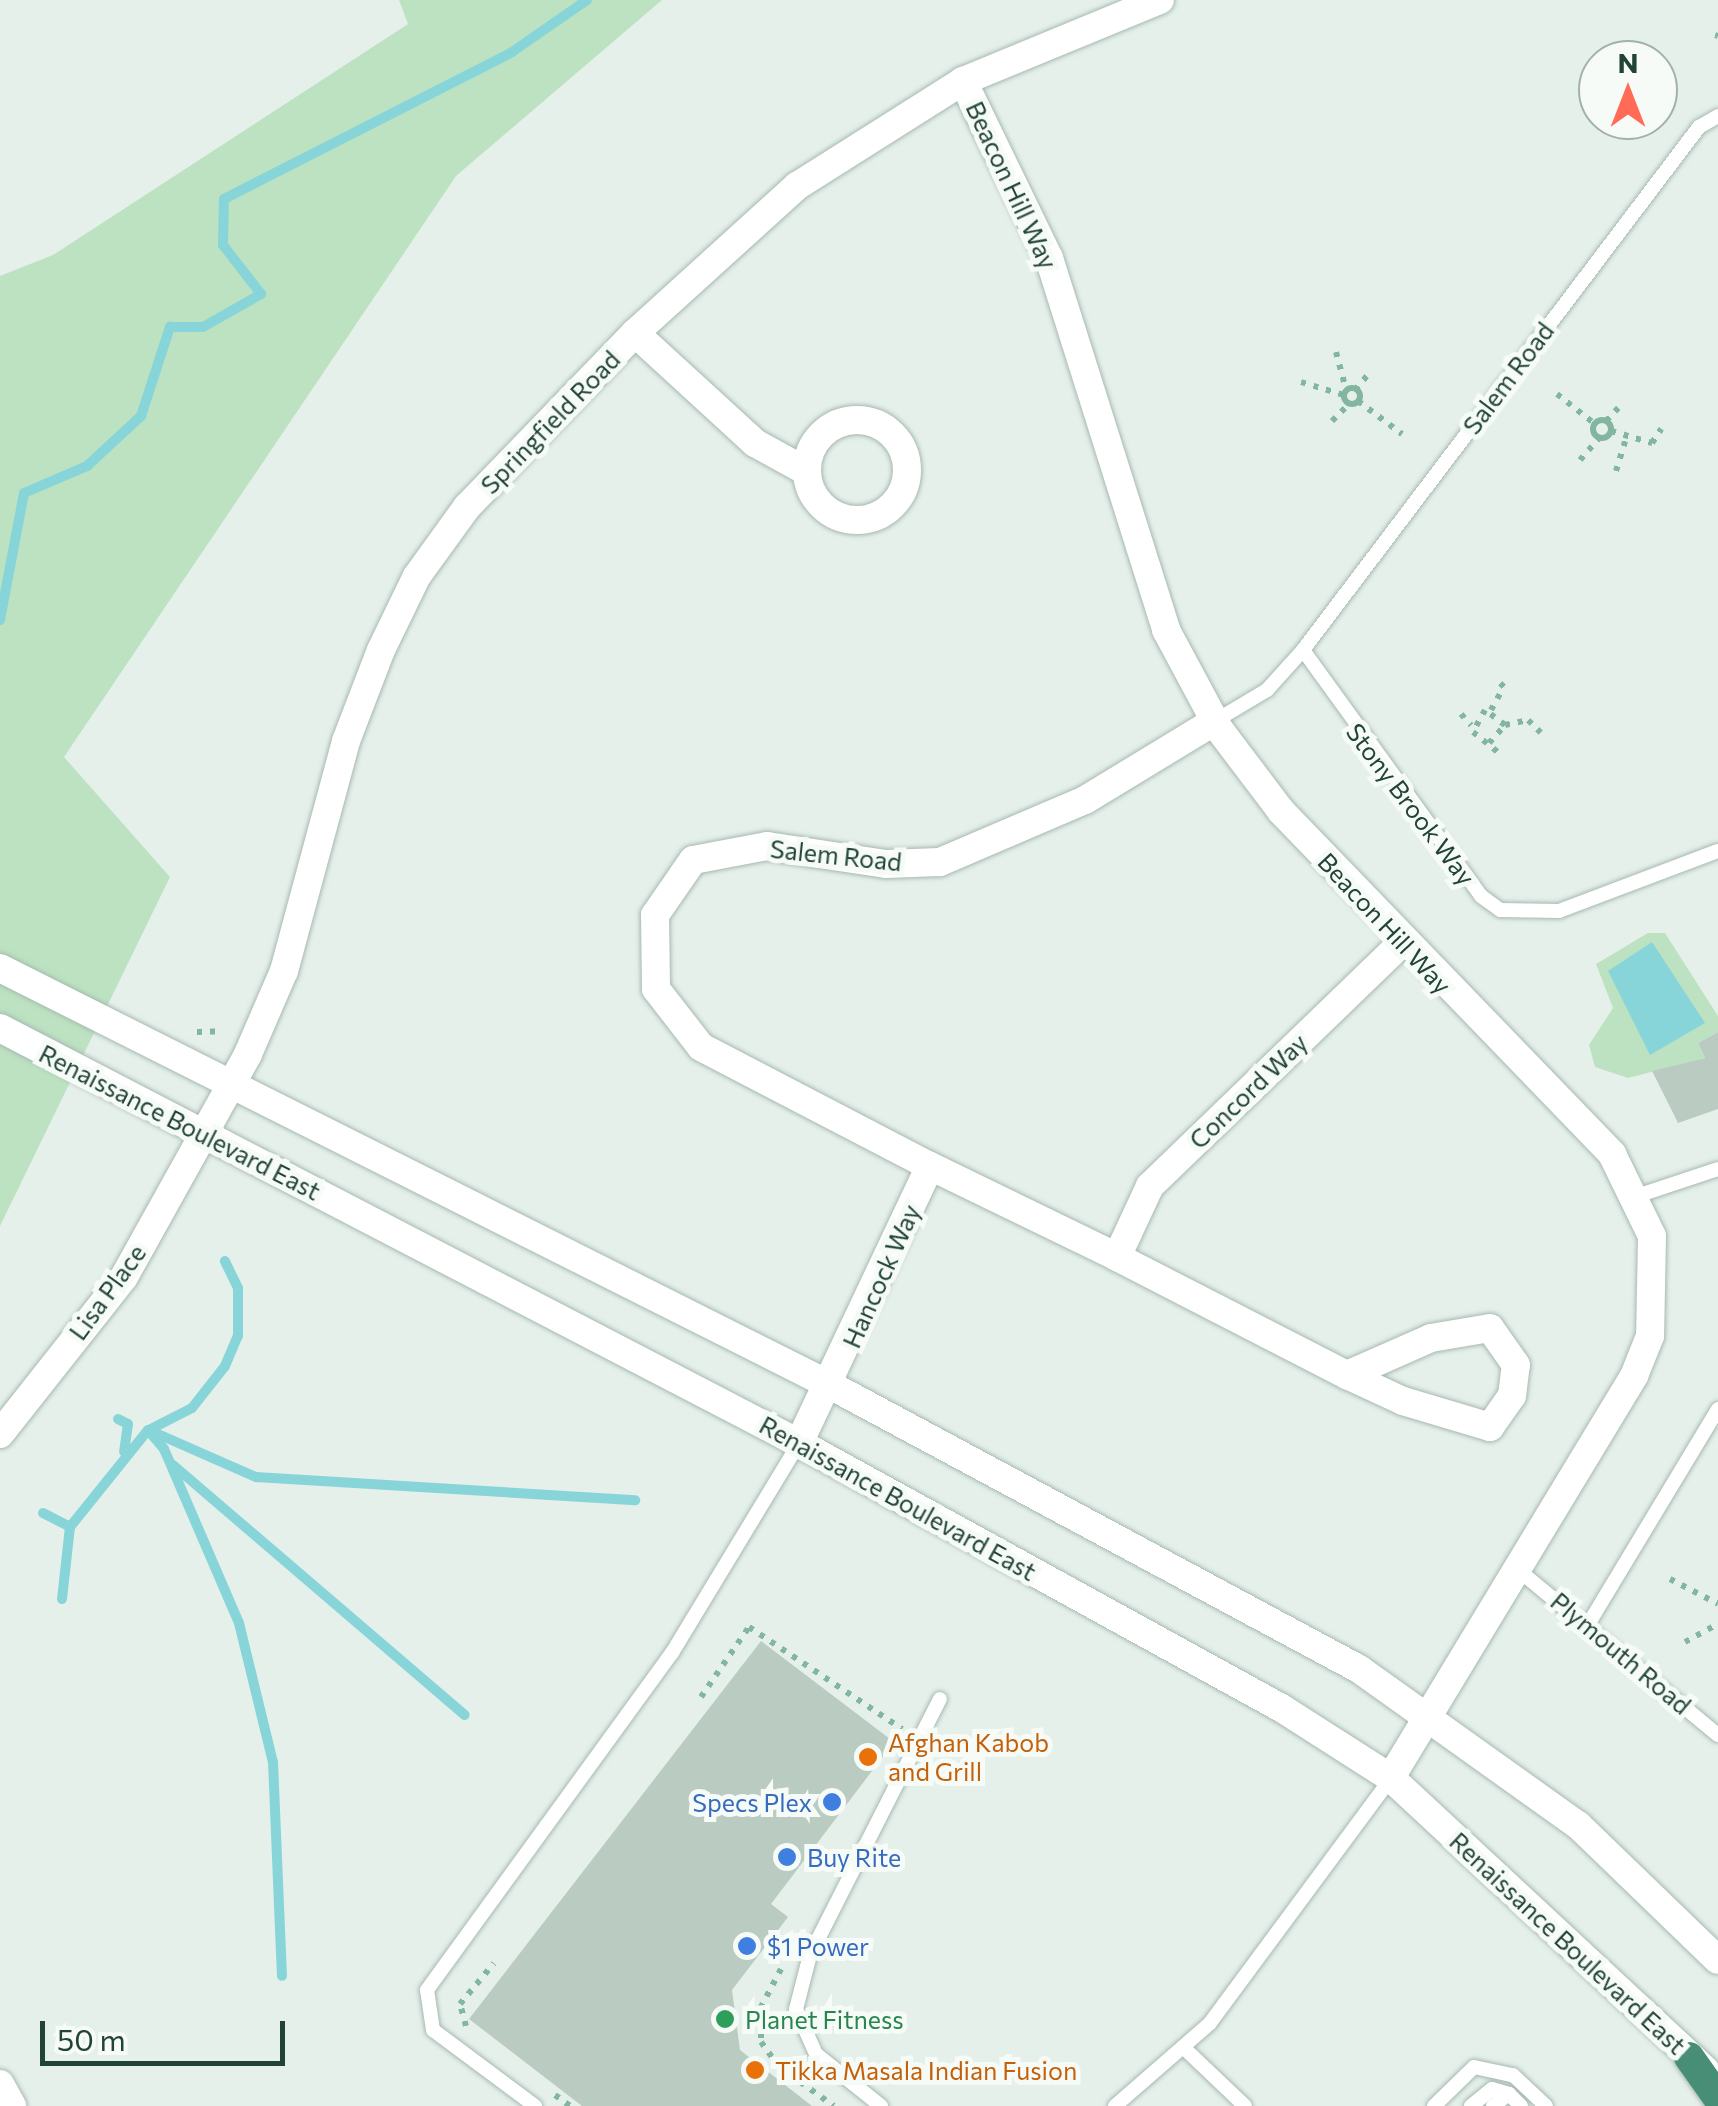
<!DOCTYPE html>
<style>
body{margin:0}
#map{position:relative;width:1718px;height:2106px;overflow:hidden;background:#e5f0ea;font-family:Commissioner,sans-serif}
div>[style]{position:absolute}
.green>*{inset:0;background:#bce2c2}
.water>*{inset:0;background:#88d5d9}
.stream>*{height:10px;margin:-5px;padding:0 5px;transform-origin:5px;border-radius:5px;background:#88d5d9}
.building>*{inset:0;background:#bacbc2}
.path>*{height:6px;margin-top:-3px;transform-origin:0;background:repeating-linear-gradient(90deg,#82b6a0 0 5px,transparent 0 13px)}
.path>.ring{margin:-3px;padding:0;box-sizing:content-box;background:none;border:6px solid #82b6a0;border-radius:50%}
.roads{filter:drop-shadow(0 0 2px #a7b9b1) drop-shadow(0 0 2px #a7b9b1)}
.service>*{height:14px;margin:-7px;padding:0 7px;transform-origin:7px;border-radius:7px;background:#fff}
.minor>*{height:28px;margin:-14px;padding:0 14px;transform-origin:14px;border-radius:14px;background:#fff}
.minor>.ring{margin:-14px;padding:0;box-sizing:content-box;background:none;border:28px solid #fff;border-radius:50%}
.trunk>*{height:30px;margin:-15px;padding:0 15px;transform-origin:15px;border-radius:15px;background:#488e77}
.dots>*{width:28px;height:28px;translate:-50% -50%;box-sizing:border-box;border:5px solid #f6fbf8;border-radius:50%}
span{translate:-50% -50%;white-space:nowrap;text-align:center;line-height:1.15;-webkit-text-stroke:10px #f6fbf8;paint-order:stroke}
.street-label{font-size:25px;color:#224437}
.food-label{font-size:25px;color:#c56008}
.left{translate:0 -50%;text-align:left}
.shop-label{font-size:25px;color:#366cbe}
.right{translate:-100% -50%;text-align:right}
.leisure-label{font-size:25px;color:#27864d}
.north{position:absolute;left:1578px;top:40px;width:100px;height:100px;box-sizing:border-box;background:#f6fbf8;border:2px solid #a1b2ab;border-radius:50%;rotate:0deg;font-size:28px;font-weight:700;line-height:40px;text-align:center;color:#224437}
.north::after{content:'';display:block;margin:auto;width:35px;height:45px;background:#ff6b54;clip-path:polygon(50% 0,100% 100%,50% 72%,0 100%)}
.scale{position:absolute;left:40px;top:2021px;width:245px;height:45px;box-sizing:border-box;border:5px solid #224437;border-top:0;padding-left:12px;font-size:30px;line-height:35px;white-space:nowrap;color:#224437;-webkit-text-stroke:8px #f6fbf8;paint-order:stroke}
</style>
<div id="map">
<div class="green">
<div style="clip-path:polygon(399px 0,662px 0,456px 176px,64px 757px,170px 877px,0 1226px,0 276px,53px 255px,408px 24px)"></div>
<div style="clip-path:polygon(1648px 933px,1665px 933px,1718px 1016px,1718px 1032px,1698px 1043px,1705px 1058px,1628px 1078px,1595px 1067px,1589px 1045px,1613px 1008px,1596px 964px)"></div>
</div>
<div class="water">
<div style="clip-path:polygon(1652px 942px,1705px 1023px,1650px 1055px,1608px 971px)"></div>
</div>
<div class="stream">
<div style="left:0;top:620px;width:129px;rotate:-79.3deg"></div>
<div style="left:24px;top:493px;width:69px;rotate:-23.2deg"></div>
<div style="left:87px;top:466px;width:74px;rotate:-42.8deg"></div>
<div style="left:141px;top:416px;width:94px;rotate:-72deg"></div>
<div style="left:170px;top:327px;width:33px"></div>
<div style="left:203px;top:327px;width:67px;rotate:-29.6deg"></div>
<div style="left:261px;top:294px;width:62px;rotate:-127.8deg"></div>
<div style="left:223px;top:245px;width:46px;rotate:-88.8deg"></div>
<div style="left:224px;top:199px;width:323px;rotate:-27deg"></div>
<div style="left:512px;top:52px;width:91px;rotate:-34.7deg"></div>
<div style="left:118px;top:1419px;width:11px;rotate:27deg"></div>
<div style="left:128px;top:1424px;width:28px;rotate:98deg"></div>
<div style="left:149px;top:1430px;width:48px;rotate:-27.1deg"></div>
<div style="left:192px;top:1408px;width:53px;rotate:-51.8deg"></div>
<div style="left:225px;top:1366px;width:33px;rotate:-67deg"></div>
<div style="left:238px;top:1336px;width:48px;rotate:-90deg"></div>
<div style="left:238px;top:1288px;width:30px;rotate:-116deg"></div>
<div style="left:151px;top:1431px;width:115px;rotate:23.7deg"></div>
<div style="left:256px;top:1477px;width:380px;rotate:3.5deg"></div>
<div style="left:173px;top:1465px;width:384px;rotate:40.6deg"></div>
<div style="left:43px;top:1513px;width:30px;rotate:27deg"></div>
<div style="left:70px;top:1527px;width:124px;rotate:-51.2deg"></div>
<div style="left:148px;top:1430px;width:25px;rotate:50deg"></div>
<div style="left:164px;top:1449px;width:189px;rotate:66.7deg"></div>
<div style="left:239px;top:1623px;width:143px;rotate:76.3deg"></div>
<div style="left:273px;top:1762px;width:214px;rotate:87.6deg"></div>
<div style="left:62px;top:1599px;width:72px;rotate:-83.7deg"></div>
</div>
<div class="building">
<div style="clip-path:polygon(1718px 1032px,1718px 1109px,1678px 1123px,1652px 1071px,1705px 1058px,1698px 1043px)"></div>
<div style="clip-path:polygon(761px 1641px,894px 1742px,771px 1904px,788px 1917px,732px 1990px,740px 2050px,812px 2106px,582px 2106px,469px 2019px)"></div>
</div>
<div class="path">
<div style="left:1715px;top:35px;width:3px;rotate:18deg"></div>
<div style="left:1336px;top:352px;width:39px;rotate:75deg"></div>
<div style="left:1301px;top:382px;width:45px;rotate:16.8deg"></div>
<div class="ring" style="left:1344px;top:388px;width:10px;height:10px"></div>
<div style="left:1355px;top:390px;width:25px;rotate:-50deg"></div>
<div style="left:1557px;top:394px;width:48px;rotate:38.3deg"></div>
<div style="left:1358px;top:401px;width:55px;rotate:36.9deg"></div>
<div class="ring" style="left:1593px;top:420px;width:12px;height:12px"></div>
<div style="left:1332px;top:421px;width:24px;rotate:-45deg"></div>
<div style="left:1606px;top:421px;width:18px;rotate:-47deg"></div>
<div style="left:1611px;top:431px;width:43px;rotate:16.3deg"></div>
<div style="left:1652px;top:443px;width:17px;rotate:-57deg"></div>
<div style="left:1580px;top:460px;width:30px;rotate:-49deg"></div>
<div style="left:1616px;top:471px;width:38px;rotate:-73deg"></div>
<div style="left:1491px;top:710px;width:26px;rotate:-61deg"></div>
<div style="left:1504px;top:687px;width:11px;rotate:-135deg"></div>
<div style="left:1461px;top:714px;width:15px;rotate:48deg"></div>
<div style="left:1505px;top:725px;width:24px;rotate:-12deg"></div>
<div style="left:1528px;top:720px;width:18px;rotate:45deg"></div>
<div style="left:1489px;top:743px;width:24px;rotate:-48deg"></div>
<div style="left:1505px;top:725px;width:25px;rotate:-143deg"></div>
<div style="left:1485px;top:710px;width:25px;rotate:119deg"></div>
<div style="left:1473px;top:732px;width:36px;rotate:39deg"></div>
<div style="left:197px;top:1032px;width:24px;rotate:-2deg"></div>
<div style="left:1670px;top:1579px;width:54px;rotate:27.5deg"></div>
<div style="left:1685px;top:1642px;width:38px;rotate:-29deg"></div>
<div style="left:701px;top:1697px;width:85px;rotate:-55.6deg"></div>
<div style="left:749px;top:1627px;width:184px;rotate:33.7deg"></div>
<div style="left:781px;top:1969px;width:43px;rotate:117.8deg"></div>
<div style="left:761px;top:2007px;width:35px;rotate:90deg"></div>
<div style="left:761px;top:2042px;width:31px;rotate:54deg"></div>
<div style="left:779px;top:2067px;width:67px;rotate:35.3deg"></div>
<div style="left:466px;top:2026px;width:23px;rotate:-105deg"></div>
<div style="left:460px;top:2004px;width:53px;rotate:-50.3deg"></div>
<div style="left:555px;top:2095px;width:19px;rotate:36deg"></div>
</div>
<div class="roads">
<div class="service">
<div style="left:1303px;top:650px;width:304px;rotate:54.1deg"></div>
<div style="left:1481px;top:896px;width:24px;rotate:36deg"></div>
<div style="left:1500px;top:910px;width:59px;rotate:1deg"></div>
<div style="left:1559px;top:911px;width:170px;rotate:-20.7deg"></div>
<div style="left:1215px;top:721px;width:61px;rotate:-30.8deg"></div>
<div style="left:1267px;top:690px;width:54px;rotate:-48deg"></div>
<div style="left:1303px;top:650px;width:656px;rotate:-52.87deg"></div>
<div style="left:1699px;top:127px;width:22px;rotate:-30deg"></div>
<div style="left:1640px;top:1195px;width:82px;rotate:-18.4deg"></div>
<div style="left:1522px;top:1573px;width:254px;rotate:39.6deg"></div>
<div style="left:1589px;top:1623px;width:250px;rotate:-58.9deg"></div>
<div style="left:1184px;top:2048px;width:84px;rotate:43.6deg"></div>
<div style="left:535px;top:2106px;width:127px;rotate:-143.3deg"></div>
<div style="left:433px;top:2030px;width:40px;rotate:-98.5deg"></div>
<div style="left:427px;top:1990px;width:417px;rotate:-54deg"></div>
<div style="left:672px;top:1653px;width:245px;rotate:-58.8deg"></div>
<div style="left:881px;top:2106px;width:83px;rotate:-141.3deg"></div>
<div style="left:816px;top:2054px;width:49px;rotate:-114deg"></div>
<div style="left:796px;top:2009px;width:56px;rotate:-75.5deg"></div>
<div style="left:810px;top:1955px;width:287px;rotate:-63.1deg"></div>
<div style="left:1115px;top:2106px;width:126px;rotate:-41.1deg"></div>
<div style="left:1210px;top:2023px;width:305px;rotate:-53.5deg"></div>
<div style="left:1434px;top:2106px;width:56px;rotate:-44.3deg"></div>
<div style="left:1474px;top:2067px;width:40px;rotate:12deg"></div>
<div style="left:1513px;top:2075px;width:45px;rotate:43.2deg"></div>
<div style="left:1471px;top:2106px;width:27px;rotate:-39deg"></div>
<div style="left:1492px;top:2089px;width:18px;rotate:16deg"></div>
<div style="left:1493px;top:2106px;width:20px;rotate:-37deg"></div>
<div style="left:1509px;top:2094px;width:17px;rotate:45deg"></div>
</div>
<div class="minor">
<div style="left:963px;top:81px;width:197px;rotate:64.1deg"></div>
<div style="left:1049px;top:258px;width:390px;rotate:72.5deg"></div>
<div style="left:1166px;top:630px;width:112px;rotate:61.8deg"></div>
<div style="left:1219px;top:729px;width:103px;rotate:52.9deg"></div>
<div style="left:1281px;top:811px;width:477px;rotate:46deg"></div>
<div style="left:1612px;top:1154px;width:91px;rotate:64deg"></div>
<div style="left:1652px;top:1236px;width:100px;rotate:91.1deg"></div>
<div style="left:1650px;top:1336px;width:43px;rotate:111.8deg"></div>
<div style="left:1634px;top:1376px;width:470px;rotate:121.2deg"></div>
<div style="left:635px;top:333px;width:163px;rotate:42.5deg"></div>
<div style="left:755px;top:443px;width:58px;rotate:28.8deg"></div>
<div class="ring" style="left:807px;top:420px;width:72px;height:72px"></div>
<div style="left:1215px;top:721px;width:152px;rotate:148.7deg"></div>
<div style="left:1085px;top:800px;width:158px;rotate:156.8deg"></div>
<div style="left:940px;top:862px;width:54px;rotate:177.9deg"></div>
<div style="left:886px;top:864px;width:120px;rotate:-171.4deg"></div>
<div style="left:767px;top:846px;width:75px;rotate:169.3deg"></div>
<div style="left:693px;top:860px;width:67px;rotate:124.6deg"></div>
<div style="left:655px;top:915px;width:74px;rotate:89.2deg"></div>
<div style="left:656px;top:989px;width:73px;rotate:52.2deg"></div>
<div style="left:701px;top:1047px;width:258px;rotate:27.5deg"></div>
<div style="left:930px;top:1166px;width:208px;rotate:25.9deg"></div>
<div style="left:1117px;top:1257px;width:259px;rotate:27.2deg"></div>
<div style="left:1347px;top:1375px;width:62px;rotate:24.9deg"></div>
<div style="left:1403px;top:1401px;width:91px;rotate:16.6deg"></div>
<div style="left:1490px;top:1427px;width:38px;rotate:-55deg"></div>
<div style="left:1512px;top:1396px;width:31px;rotate:-83deg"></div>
<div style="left:1516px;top:1365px;width:45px;rotate:-125.1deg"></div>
<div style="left:1490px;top:1328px;width:60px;rotate:170.4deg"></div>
<div style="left:1431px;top:1338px;width:92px;rotate:156.2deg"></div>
<div style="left:0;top:968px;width:929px;rotate:26.68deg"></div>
<div style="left:830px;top:1385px;width:600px;rotate:28.23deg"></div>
<div style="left:1359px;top:1669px;width:269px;rotate:35.5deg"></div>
<div style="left:1578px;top:1825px;width:194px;rotate:44deg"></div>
<div style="left:0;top:1028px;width:900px;rotate:27.45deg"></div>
<div style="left:799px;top:1443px;width:552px;rotate:28.79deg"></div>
<div style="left:1283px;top:1709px;width:128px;rotate:32.6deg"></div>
<div style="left:1391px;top:1778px;width:429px;rotate:42.9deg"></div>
<div style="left:1117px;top:1257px;width:78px;rotate:-65.1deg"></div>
<div style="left:1150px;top:1186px;width:351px;rotate:-44deg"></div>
<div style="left:0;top:1434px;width:200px;rotate:-51.7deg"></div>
<div style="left:124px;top:1277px;width:255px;rotate:-60.9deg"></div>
<div style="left:248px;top:1054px;width:90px;rotate:-66.6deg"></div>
<div style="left:284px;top:971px;width:238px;rotate:-74.9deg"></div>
<div style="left:346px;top:741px;width:97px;rotate:-69deg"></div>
<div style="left:381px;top:650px;width:82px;rotate:-64.1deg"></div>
<div style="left:417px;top:576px;width:85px;rotate:-54.1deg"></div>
<div style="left:467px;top:507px;width:242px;rotate:-46deg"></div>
<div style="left:635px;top:333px;width:219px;rotate:-42.2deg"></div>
<div style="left:797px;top:186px;width:196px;rotate:-32.3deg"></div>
<div style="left:963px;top:81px;width:213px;rotate:-22.4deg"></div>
<div style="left:799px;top:1443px;width:306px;rotate:-64.7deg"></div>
<div style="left:0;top:2084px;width:25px;rotate:61deg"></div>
</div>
<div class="trunk">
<div style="left:1689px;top:2057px;width:50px;rotate:54.7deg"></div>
</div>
</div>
<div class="dots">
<div style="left:868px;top:1757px;background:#e8710a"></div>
<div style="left:832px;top:1802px;background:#3f7fe0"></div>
<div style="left:787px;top:1857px;background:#3f7fe0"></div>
<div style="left:747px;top:1946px;background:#3f7fe0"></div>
<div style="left:725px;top:2019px;background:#2e9e5b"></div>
<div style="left:755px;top:2070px;background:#e8710a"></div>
</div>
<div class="street-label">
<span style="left:1012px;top:185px;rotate:65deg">Beacon Hill Way</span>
<span style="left:1508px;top:378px;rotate:-53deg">Salem Road</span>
<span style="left:550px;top:422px;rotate:-46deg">Springfield Road</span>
<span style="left:1411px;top:804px;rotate:53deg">Stony Brook Way</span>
<span style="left:836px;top:855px;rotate:6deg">Salem Road</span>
<span style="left:1385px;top:923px;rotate:47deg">Beacon Hill Way</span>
<span style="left:1248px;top:1091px;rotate:-44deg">Concord Way</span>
<span style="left:180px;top:1122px;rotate:27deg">Renaissance Boulevard East</span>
<span style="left:881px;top:1276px;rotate:-66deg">Hancock Way</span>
<span style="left:107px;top:1292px;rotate:-54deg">Lisa Place</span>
<span style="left:898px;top:1498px;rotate:29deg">Renaissance Boulevard East</span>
<span style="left:1621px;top:1653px;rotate:40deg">Plymouth Road</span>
<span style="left:1568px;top:1943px;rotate:43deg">Renaissance Boulevard East</span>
</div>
<div class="food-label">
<span class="left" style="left:888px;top:1757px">Afghan Kabob<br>and Grill</span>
<span class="left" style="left:775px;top:2070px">Tikka Masala Indian Fusion</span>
</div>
<div class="shop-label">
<span class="right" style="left:812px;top:1802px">Specs Plex</span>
<span class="left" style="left:807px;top:1857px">Buy Rite</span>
<span class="left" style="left:767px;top:1946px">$1 Power</span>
</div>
<div class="leisure-label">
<span class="left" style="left:745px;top:2019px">Planet Fitness</span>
</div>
<div class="north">N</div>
<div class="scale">50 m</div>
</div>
